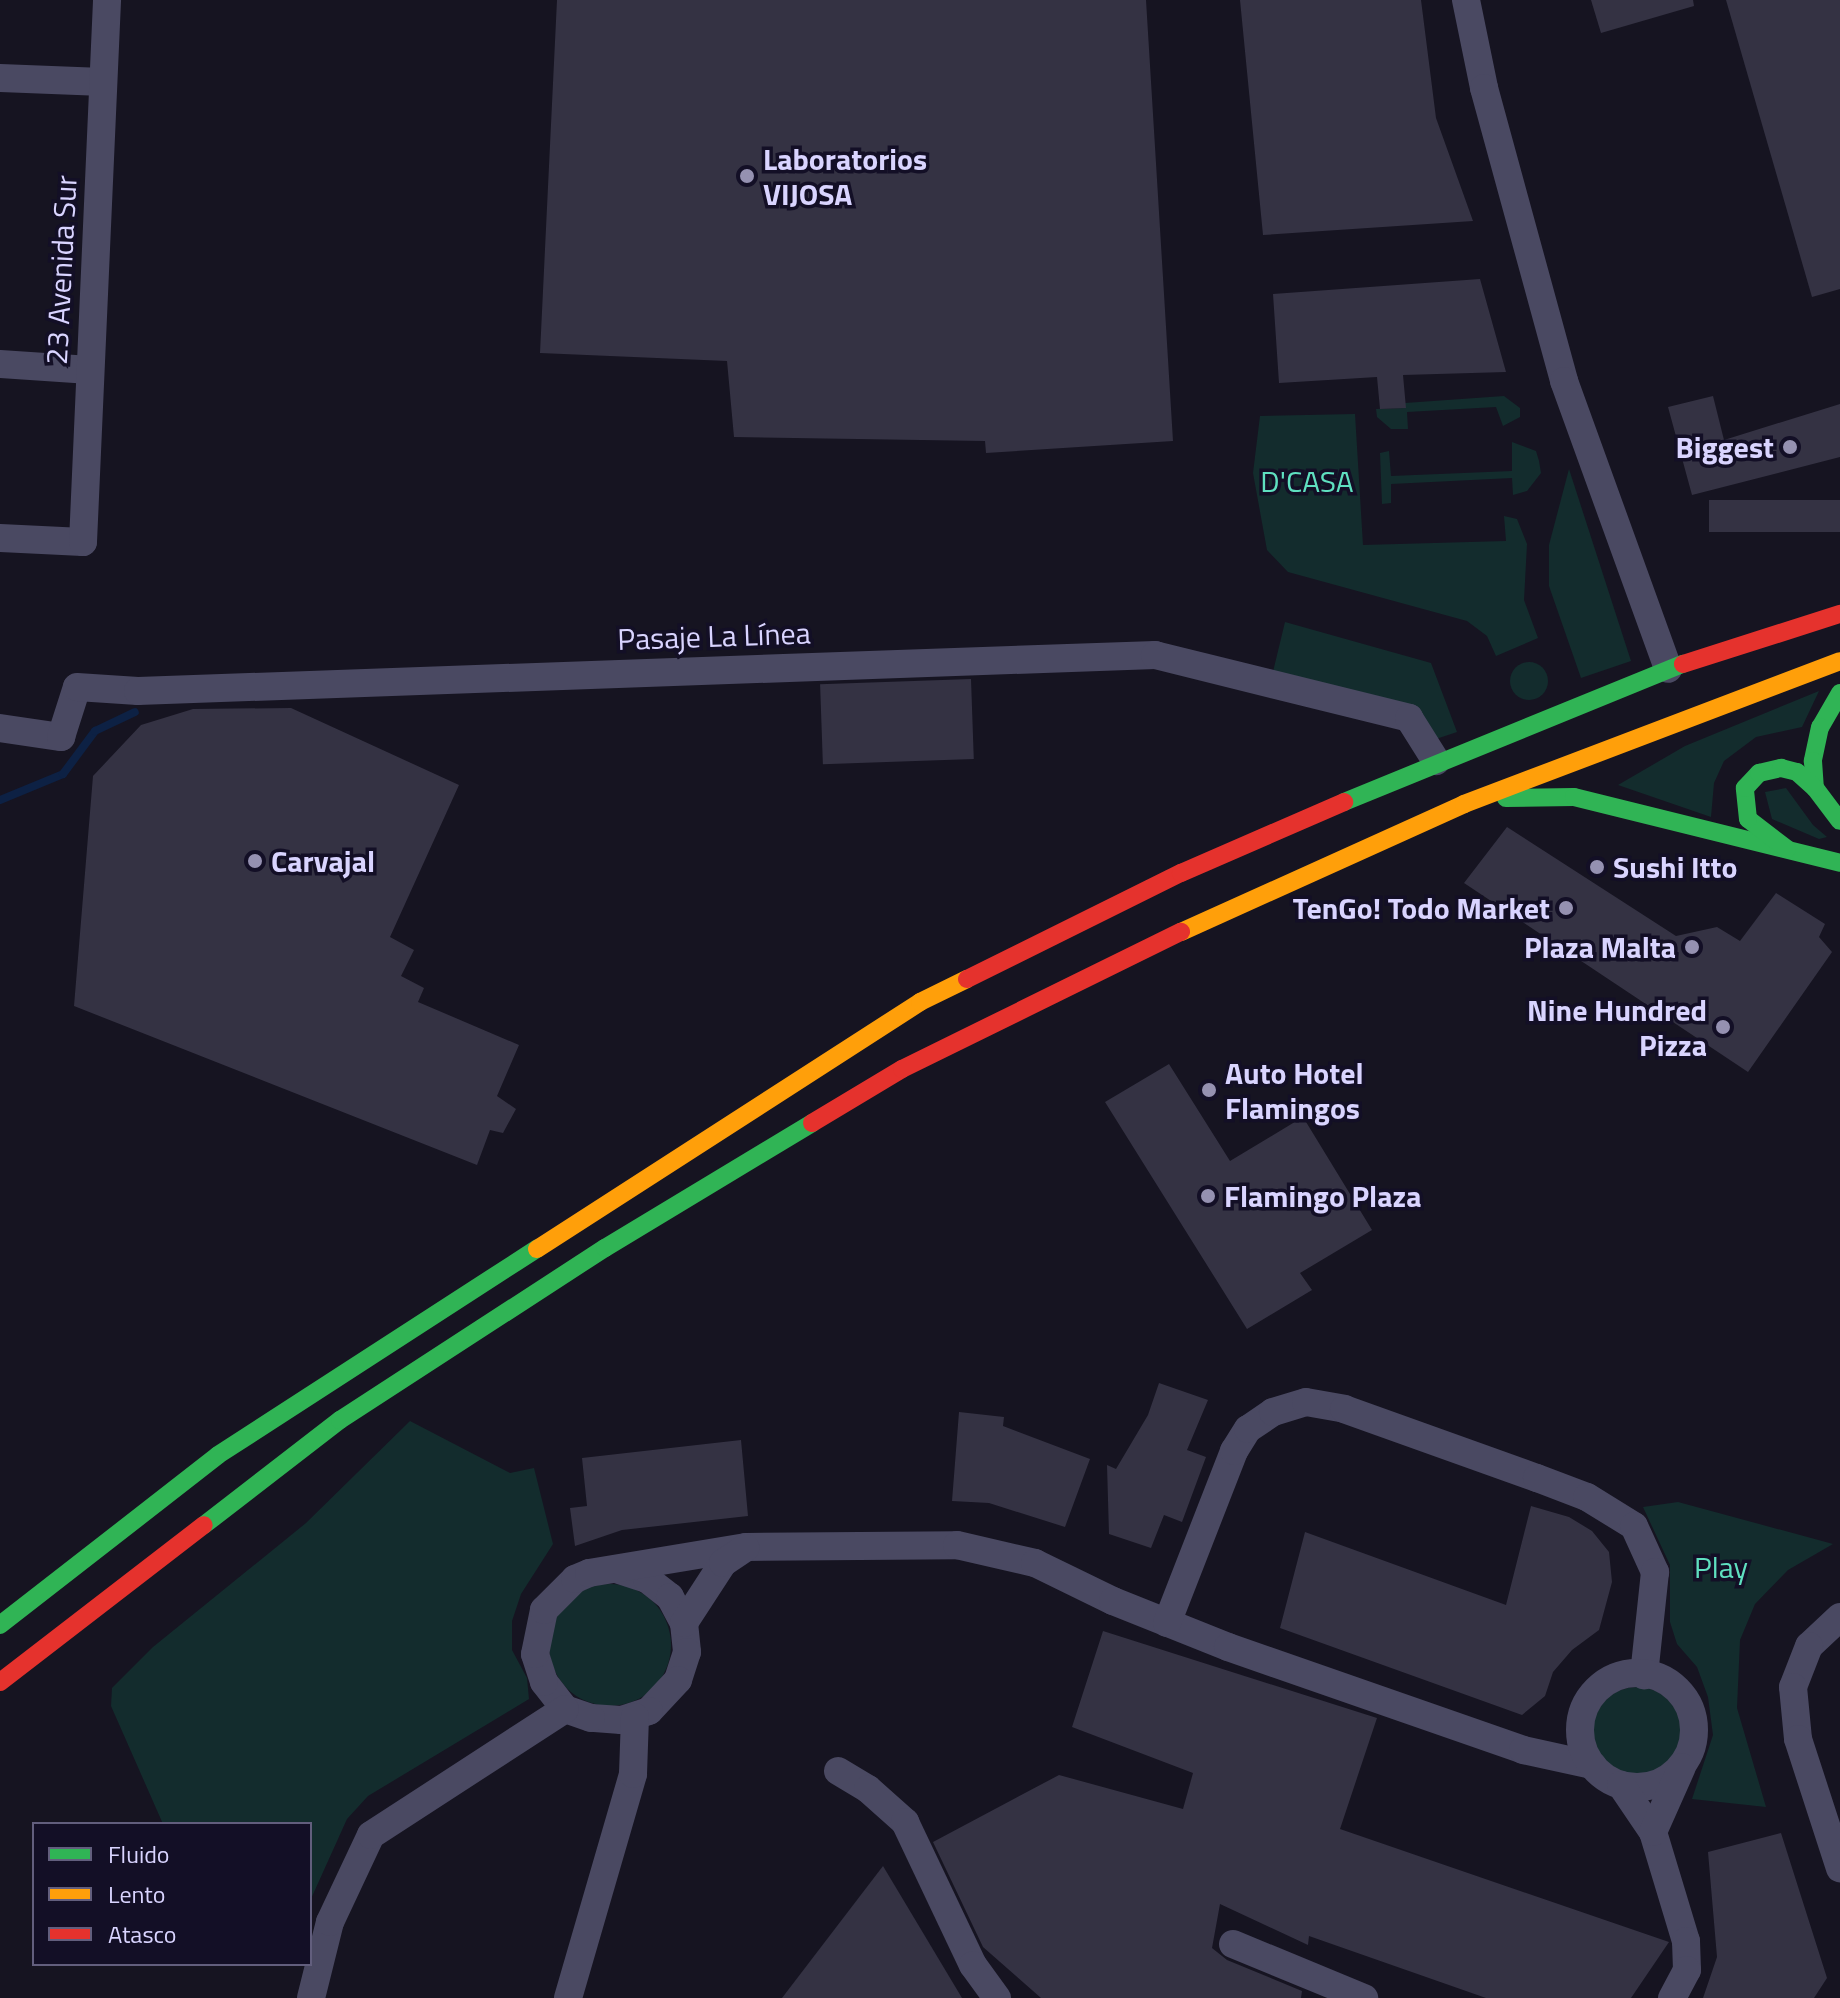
<!DOCTYPE html>
<meta charset="utf-8">
<style>
body{margin:0}
#map{position:relative;width:1840px;height:1998px;overflow:hidden;background:#161421;font-family:"Titillium Web",sans-serif}
div>[style]{position:absolute}
.green>*{inset:0;background:#132c2d}
.round{border-radius:50%}
.stream>*{height:8px;margin:-4px;padding:0 4px;transform-origin:4px;border-radius:4px;background:#0d2144}
.building>*{inset:0;background:#343243;transform-origin:0 0}
.street>*{height:28px;margin:-14px;padding:0 14px;transform-origin:14px;border-radius:14px;background:#4a4962}
.street>.ring{margin:-14px;padding:0;box-sizing:content-box;background:none;border:28px solid #4a4962;border-radius:50%}
.fast>*{height:18px;margin:-9px;padding:0 9px;transform-origin:9px;border-radius:9px;background:#30b455}
.slow>*{height:18px;margin:-9px;padding:0 9px;transform-origin:9px;border-radius:9px;background:#ff9f0a}
.jam>*{height:18px;margin:-9px;padding:0 9px;transform-origin:9px;border-radius:9px;background:#e5322d}
.dots>*{width:22px;height:22px;translate:-50% -50%;box-sizing:border-box;border:4px solid #130f26;border-radius:50%}
span{translate:-50% -50%;white-space:nowrap;text-align:center;line-height:1.15;-webkit-text-stroke:7px #130f26;paint-order:stroke}
.poi-label{font-size:30px;color:#d9d4ff;font-weight:700}
.left{translate:0 -50%;text-align:left}
.right{translate:-100% -50%;text-align:right}
.street-label{font-size:30px;color:#d9d4ff}
.park-label{font-size:30px;color:#5fe0c0}
.legend{position:absolute;left:32px;top:1822px;width:280px;height:144px;box-sizing:border-box;background:#130f26;border:2px solid #625e7d;margin:0;padding:10px 14px;list-style:none;font-size:24px;color:#d9d4ff}
.legend li{display:flex;align-items:center;gap:16px;height:40px}
.legend b{width:40px;border:2px solid #625e7d}
</style>
<div id="map">
<div class="green">
<div style="clip-path:polygon(1504px 396px,1520px 408px,1520px 417px,1503px 426px,1496px 407px,1407px 412px,1408px 429px,1391px 429px,1377px 417px,1376px 409px,1405px 408px,1405px 403px)"></div>
<div style="clip-path:polygon(1355px 414px,1363px 545px,1506px 541px,1504px 516px,1517px 519px,1527px 544px,1524px 600px,1538px 638px,1496px 656px,1487px 636px,1467px 621px,1288px 572px,1267px 550px,1253px 473px,1260px 416px)"></div>
<div style="clip-path:polygon(1512px 442px,1536px 451px,1539px 461px,1541px 473px,1527px 491px,1513px 495px,1512px 478px,1391px 484px,1391px 503px,1382px 504px,1380px 453px,1389px 451px,1391px 476px,1512px 471px)"></div>
<div style="clip-path:polygon(1569px 469px,1631px 661px,1581px 678px,1549px 586px,1549px 545px)"></div>
<div style="clip-path:polygon(1285px 622px,1431px 663px,1457px 732px,1427px 742px,1412px 715px,1271px 680px)"></div>
<div class="round" style="left:1510px;top:662px;width:38px;height:38px"></div>
<div style="clip-path:polygon(1819px 691px,1802px 727px,1756px 737px,1724px 761px,1714px 783px,1711px 817px,1618px 785px,1685px 746px)"></div>
<div style="clip-path:polygon(1786px 788px,1813px 825px,1827px 837px,1819px 839px,1772px 819px,1765px 792px)"></div>
<div style="clip-path:polygon(410px 1421px,510px 1473px,534px 1468px,553px 1544px,521px 1594px,512px 1621px,512px 1650px,527px 1678px,529px 1699px,368px 1796px,347px 1819px,310px 1901px,310px 1824px,163px 1824px,111px 1706px,112px 1688px,153px 1647px,306px 1523px)"></div>
<div style="clip-path:polygon(1678px 1502px,1833px 1544px,1788px 1570px,1755px 1604px,1740px 1640px,1737px 1708px,1766px 1807px,1692px 1799px,1713px 1735px,1708px 1697px,1697px 1667px,1677px 1644px,1670px 1622px,1670px 1565px,1643px 1507px)"></div>
<div class="round" style="left:549px;top:1584px;width:122px;height:122px"></div>
<div class="round" style="left:1593px;top:1687px;width:88px;height:88px"></div>
</div>
<div class="stream">
<div style="left:0;top:800px;width:68px;rotate:-22.4deg"></div>
<div style="left:63px;top:774px;width:54px;rotate:-53.3deg"></div>
<div style="left:95px;top:731px;width:44px;rotate:-25.4deg"></div>
</div>
<div class="building">
<div style="clip-path:polygon(557px 0,1146px 0,1173px 441px,986px 453px,985px 441px,734px 437px,727px 361px,540px 353px)"></div>
<div style="clip-path:polygon(1240px 0,1421px 0,1436px 118px,1473px 221px,1263px 235px)"></div>
<div style="clip-path:polygon(1591px 0,1693px 0,1694px 6px,1601px 33px)"></div>
<div style="clip-path:polygon(1726px 0,1840px 0,1840px 289px,1812px 297px)"></div>
<div style="clip-path:polygon(1480px 279px,1506px 372px,1403px 375px,1406px 408px,1380px 409px,1377px 377px,1279px 383px,1273px 294px)"></div>
<div style="clip-path:polygon(1713px 396px,1724px 440px,1840px 404px,1840px 457px,1692px 495px,1668px 407px)"></div>
<div style="left:1840px;top:500px;width:32px;height:131px;rotate:90deg"></div>
<div style="left:971px;top:679px;width:80px;height:151px;rotate:88deg"></div>
<div style="clip-path:polygon(291px 708px,459px 785px,390px 937px,414px 950px,401px 976px,424px 988px,418px 1002px,519px 1045px,497px 1096px,516px 1109px,503px 1133px,490px 1130px,477px 1165px,74px 1006px,93px 776px,141px 725px,193px 709px)"></div>
<div style="clip-path:polygon(1507px 827px,1676px 936px,1717px 927px,1740px 941px,1776px 893px,1825px 924px,1819px 937px,1832px 952px,1748px 1072px,1464px 883px)"></div>
<div style="clip-path:polygon(1169px 1064px,1230px 1161px,1303px 1117px,1372px 1230px,1300px 1273px,1312px 1290px,1247px 1329px,1105px 1102px)"></div>
<div style="clip-path:polygon(1159px 1383px,1208px 1400px,1187px 1450px,1206px 1457px,1182px 1522px,1164px 1515px,1151px 1548px,1109px 1534px,1107px 1465px,1116px 1469px,1148px 1415px)"></div>
<div style="clip-path:polygon(959px 1412px,1004px 1417px,1003px 1426px,1090px 1459px,1065px 1527px,989px 1503px,952px 1501px)"></div>
<div style="clip-path:polygon(741px 1440px,748px 1516px,622px 1530px,575px 1546px,570px 1508px,587px 1506px,582px 1458px)"></div>
<div style="clip-path:polygon(1531px 1506px,1569px 1517px,1592px 1531px,1609px 1552px,1612px 1582px,1599px 1630px,1572px 1650px,1553px 1672px,1545px 1696px,1522px 1715px,1280px 1628px,1305px 1532px,1506px 1605px)"></div>
<div style="clip-path:polygon(1103px 1631px,1377px 1718px,1340px 1829px,1669px 1942px,1631px 1998px,1486px 1998px,1309px 1936px,1308px 1945px,1220px 1904px,1212px 1948px,1227px 1960px,1302px 1991px,1301px 1998px,1041px 1998px,983px 1947px,933px 1842px,1059px 1775px,1183px 1809px,1193px 1773px,1072px 1727px)"></div>
<div style="clip-path:polygon(1781px 1833px,1827px 1978px,1814px 1998px,1703px 1998px,1717px 1957px,1708px 1852px)"></div>
<div style="clip-path:polygon(883px 1866px,962px 1998px,782px 1998px)"></div>
</div>
<div class="street">
<div style="left:1466px;top:0;width:90px;rotate:78.4deg"></div>
<div style="left:1484px;top:88px;width:304px;rotate:74.7deg"></div>
<div style="left:1564px;top:381px;width:306px;rotate:70.1deg"></div>
<div style="left:0;top:78px;width:103px;rotate:2.2deg"></div>
<div style="left:0;top:364px;width:90px;rotate:3.8deg"></div>
<div style="left:0;top:538px;width:83px;rotate:2.8deg"></div>
<div style="left:83px;top:542px;width:543px;rotate:-87.46deg"></div>
<div style="left:0;top:728px;width:62px;rotate:8.4deg"></div>
<div style="left:61px;top:737px;width:52px;rotate:-72.3deg"></div>
<div style="left:77px;top:687px;width:61px;rotate:3.8deg"></div>
<div style="left:138px;top:691px;width:1018px;rotate:-2.03deg"></div>
<div style="left:1155px;top:655px;width:262px;rotate:13.9deg"></div>
<div style="left:1409px;top:718px;width:51px;rotate:57.9deg"></div>
<div style="left:619px;top:1570px;width:29px;rotate:18deg"></div>
<div style="left:647px;top:1579px;width:29px;rotate:38deg"></div>
<div style="left:670px;top:1597px;width:30px;rotate:62deg"></div>
<div style="left:684px;top:1623px;width:29px;rotate:84deg"></div>
<div style="left:687px;top:1652px;width:29px;rotate:108deg"></div>
<div style="left:678px;top:1680px;width:42px;rotate:133.1deg"></div>
<div style="left:649px;top:1711px;width:29px;rotate:162deg"></div>
<div style="left:621px;top:1720px;width:30px;rotate:-176deg"></div>
<div style="left:591px;top:1718px;width:28px;rotate:-161deg"></div>
<div style="left:565px;top:1709px;width:34px;rotate:-128deg"></div>
<div style="left:544px;top:1682px;width:29px;rotate:-108deg"></div>
<div style="left:535px;top:1654px;width:45px;rotate:-78.4deg"></div>
<div style="left:544px;top:1610px;width:44px;rotate:-45deg"></div>
<div style="left:575px;top:1579px;width:15px;rotate:-23deg"></div>
<div style="left:589px;top:1573px;width:159px;rotate:-9.4deg"></div>
<div style="left:746px;top:1547px;width:211px;rotate:-0.5deg"></div>
<div style="left:957px;top:1545px;width:80px;rotate:13deg"></div>
<div style="left:1035px;top:1563px;width:87px;rotate:26deg"></div>
<div style="left:1113px;top:1601px;width:124px;rotate:21.8deg"></div>
<div style="left:1228px;top:1647px;width:312px;rotate:19.2deg"></div>
<div style="left:1523px;top:1750px;width:71px;rotate:12.3deg"></div>
<div style="left:1840px;top:1617px;width:42px;rotate:136.9deg"></div>
<div style="left:1809px;top:1646px;width:44px;rotate:111.3deg"></div>
<div style="left:1793px;top:1687px;width:52px;rotate:84.5deg"></div>
<div style="left:1798px;top:1739px;width:136px;rotate:72deg"></div>
<div style="left:684px;top:1623px;width:72px;rotate:-57deg"></div>
<div style="left:723px;top:1563px;width:27px;rotate:-34deg"></div>
<div style="left:1167px;top:1623px;width:185px;rotate:-68.7deg"></div>
<div style="left:1234px;top:1451px;width:26px;rotate:-58deg"></div>
<div style="left:1248px;top:1429px;width:30px;rotate:-34deg"></div>
<div style="left:1273px;top:1412px;width:34px;rotate:-17deg"></div>
<div style="left:1306px;top:1402px;width:39px;rotate:10deg"></div>
<div style="left:1344px;top:1409px;width:205px;rotate:19.7deg"></div>
<div style="left:1537px;top:1478px;width:53px;rotate:20.8deg"></div>
<div style="left:1587px;top:1497px;width:55px;rotate:31.7deg"></div>
<div style="left:1634px;top:1526px;width:51px;rotate:65.5deg"></div>
<div style="left:1655px;top:1572px;width:104px;rotate:96.1deg"></div>
<div class="ring" style="left:1580px;top:1673px;width:86px;height:86px"></div>
<div style="left:838px;top:1771px;width:35px;rotate:31deg"></div>
<div style="left:868px;top:1789px;width:50px;rotate:41.7deg"></div>
<div style="left:905px;top:1822px;width:158px;rotate:64.6deg"></div>
<div style="left:973px;top:1965px;width:41px;rotate:54deg"></div>
<div style="left:1621px;top:1785px;width:57px;rotate:55.8deg"></div>
<div style="left:1653px;top:1832px;width:114px;rotate:73.2deg"></div>
<div style="left:1686px;top:1941px;width:29px;rotate:88deg"></div>
<div style="left:1687px;top:1970px;width:32px;rotate:118deg"></div>
<div style="left:1653px;top:1832px;width:71px;rotate:-66deg"></div>
<div style="left:1233px;top:1944px;width:142px;rotate:22.4deg"></div>
<div style="left:311px;top:1998px;width:78px;rotate:-76deg"></div>
<div style="left:330px;top:1922px;width:96px;rotate:-64.8deg"></div>
<div style="left:371px;top:1835px;width:231px;rotate:-33deg"></div>
<div style="left:568px;top:1998px;width:233px;rotate:-73.8deg"></div>
<div style="left:633px;top:1774px;width:57px;rotate:-88deg"></div>
</div>
<div class="fast">
<div style="left:1840px;top:693px;width:39px;rotate:120deg"></div>
<div style="left:1820px;top:727px;width:35px;rotate:102deg"></div>
<div style="left:1813px;top:761px;width:27px;rotate:86deg"></div>
<div style="left:1815px;top:788px;width:41px;rotate:52.9deg"></div>
<div style="left:1506px;top:798px;width:68px;rotate:-0.8deg"></div>
<div style="left:1574px;top:797px;width:274px;rotate:13.9deg"></div>
<div style="left:1344px;top:802px;width:366px;rotate:-22.2deg"></div>
<div style="left:1787px;top:849px;width:49px;rotate:-142.4deg"></div>
<div style="left:1748px;top:819px;width:31px;rotate:-96deg"></div>
<div style="left:1745px;top:788px;width:21px;rotate:-47deg"></div>
<div style="left:1759px;top:773px;width:23px;rotate:-13deg"></div>
<div style="left:1781px;top:768px;width:16px;rotate:14deg"></div>
<div style="left:1797px;top:772px;width:24px;rotate:42deg"></div>
<div style="left:204px;top:1525px;width:172px;rotate:-37.7deg"></div>
<div style="left:340px;top:1420px;width:316px;rotate:-33deg"></div>
<div style="left:605px;top:1248px;width:242px;rotate:-31.1deg"></div>
<div style="left:0;top:1625px;width:276px;rotate:-37.9deg"></div>
<div style="left:218px;top:1455px;width:380px;rotate:-32.9deg"></div>
</div>
<div class="slow">
<div style="left:1181px;top:932px;width:311px;rotate:-24.3deg"></div>
<div style="left:1464px;top:804px;width:402px;rotate:-20.8deg"></div>
<div style="left:537px;top:1249px;width:456px;rotate:-32.8deg"></div>
<div style="left:920px;top:1002px;width:52px;rotate:-26.1deg"></div>
</div>
<div class="jam">
<div style="left:1683px;top:664px;width:165px;rotate:-17.7deg"></div>
<div style="left:967px;top:979px;width:239px;rotate:-26.4deg"></div>
<div style="left:1181px;top:873px;width:178px;rotate:-23.5deg"></div>
<div style="left:812px;top:1123px;width:105px;rotate:-31deg"></div>
<div style="left:902px;top:1069px;width:311px;rotate:-26.2deg"></div>
<div style="left:0;top:1682px;width:257px;rotate:-37.6deg"></div>
</div>
<div class="dots">
<div style="left:747px;top:176px;background:#9591b1"></div>
<div style="left:1790px;top:447px;background:#9591b1"></div>
<div style="left:255px;top:861px;background:#9591b1"></div>
<div style="left:1597px;top:867px;background:#9591b1"></div>
<div style="left:1566px;top:908px;background:#9591b1"></div>
<div style="left:1692px;top:947px;background:#9591b1"></div>
<div style="left:1723px;top:1027px;background:#9591b1"></div>
<div style="left:1209px;top:1090px;background:#9591b1"></div>
<div style="left:1208px;top:1196px;background:#9591b1"></div>
</div>
<div class="poi-label">
<span class="left" style="left:763px;top:176px">Laboratorios<br>VIJOSA</span>
<span class="right" style="left:1774px;top:447px">Biggest</span>
<span class="left" style="left:271px;top:861px">Carvajal</span>
<span class="left" style="left:1613px;top:867px">Sushi Itto</span>
<span class="right" style="left:1550px;top:908px">TenGo! Todo Market</span>
<span class="right" style="left:1676px;top:947px">Plaza Malta</span>
<span class="right" style="left:1707px;top:1027px">Nine Hundred<br>Pizza</span>
<span class="left" style="left:1225px;top:1090px">Auto Hotel<br>Flamingos</span>
<span class="left" style="left:1224px;top:1196px">Flamingo Plaza</span>
</div>
<div class="street-label">
<span style="left:61px;top:270px;rotate:-87deg">23 Avenida Sur</span>
<span style="left:714px;top:636px;rotate:-2deg">Pasaje La Línea</span>
</div>
<div class="park-label">
<span style="left:1307px;top:481px">D'CASA</span>
<span style="left:1721px;top:1567px">Play</span>
</div>
<ul class="legend">
<li><b style="height:10px;background:#30b455"></b>Fluido</li>
<li><b style="height:10px;background:#ff9f0a"></b>Lento</li>
<li><b style="height:10px;background:#e5322d"></b>Atasco</li>
</ul>
</div>
